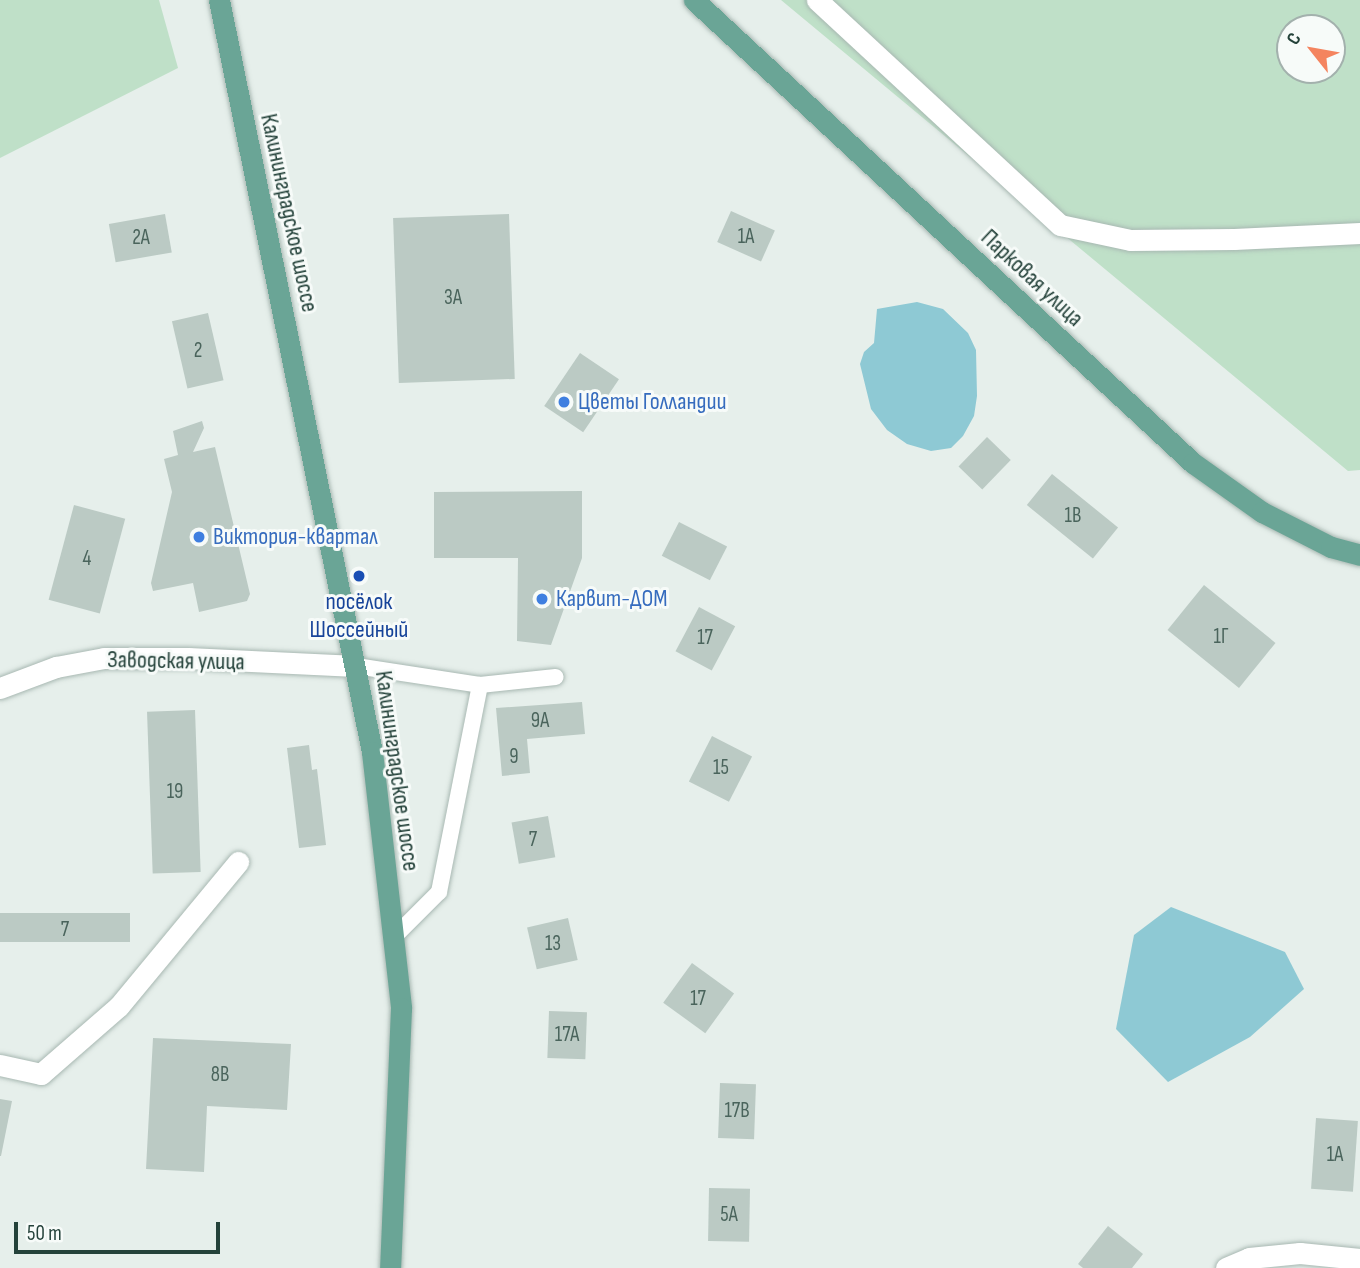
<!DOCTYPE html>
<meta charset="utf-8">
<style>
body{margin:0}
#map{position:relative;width:1360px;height:1268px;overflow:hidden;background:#e6efeb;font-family:"Sofia Sans Condensed",sans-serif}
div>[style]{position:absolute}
.green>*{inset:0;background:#bfe0c8}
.water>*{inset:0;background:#8ec9d4}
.building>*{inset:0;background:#bbcac4;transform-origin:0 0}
.roads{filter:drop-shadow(0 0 2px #a8b8b2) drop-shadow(0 0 2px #a8b8b2)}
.lane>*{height:16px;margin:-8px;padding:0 8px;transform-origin:8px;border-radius:8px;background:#fff}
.street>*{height:21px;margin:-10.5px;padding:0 10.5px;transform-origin:10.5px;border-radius:10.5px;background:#fff}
.primary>*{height:21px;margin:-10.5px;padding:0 10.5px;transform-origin:10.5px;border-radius:10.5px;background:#6aa596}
.dots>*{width:19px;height:19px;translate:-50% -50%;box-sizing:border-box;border:4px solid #f7fbf9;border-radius:50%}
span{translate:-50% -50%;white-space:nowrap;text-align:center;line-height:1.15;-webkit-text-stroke:6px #f7fbf9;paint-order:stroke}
.number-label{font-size:21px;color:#4a645c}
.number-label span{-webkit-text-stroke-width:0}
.street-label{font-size:24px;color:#24423a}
.shop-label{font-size:24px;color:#366cbe}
.left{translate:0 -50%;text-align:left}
.transit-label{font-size:24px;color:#164399}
.north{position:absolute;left:1276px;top:14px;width:70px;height:70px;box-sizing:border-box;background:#f7fbf9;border:2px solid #a3b1ad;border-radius:50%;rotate:301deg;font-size:19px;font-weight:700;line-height:28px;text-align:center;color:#24423a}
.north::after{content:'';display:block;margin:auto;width:24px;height:32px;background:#f4845f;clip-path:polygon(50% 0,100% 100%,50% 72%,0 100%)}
.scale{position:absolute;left:14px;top:1222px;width:206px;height:32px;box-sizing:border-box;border:4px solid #24423a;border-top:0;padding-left:9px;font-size:21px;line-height:24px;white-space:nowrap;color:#24423a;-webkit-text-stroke:5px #f7fbf9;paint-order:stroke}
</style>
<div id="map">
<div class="green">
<div style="clip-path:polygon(0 0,159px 0,178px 68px,0 158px)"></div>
<div style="clip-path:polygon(evenodd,781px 0,1360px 0,1360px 470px,1348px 471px,781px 0,1290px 28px,1332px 28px,1332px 70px,1290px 70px,1290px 28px)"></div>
</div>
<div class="water">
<div style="clip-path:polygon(917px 302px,943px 309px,968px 333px,976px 350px,977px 396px,974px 416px,963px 436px,951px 448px,931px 451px,907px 444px,887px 430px,871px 409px,860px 364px,864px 352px,874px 343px,877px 309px)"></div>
<div style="clip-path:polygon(1171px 907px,1285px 952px,1304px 989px,1250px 1037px,1168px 1082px,1116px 1029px,1134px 935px)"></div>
</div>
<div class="building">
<div style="left:731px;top:211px;width:48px;height:34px;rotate:24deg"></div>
<div style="left:165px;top:214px;width:39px;height:57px;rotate:80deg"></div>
<div style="left:509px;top:214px;width:165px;height:116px;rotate:88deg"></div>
<div style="left:208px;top:313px;width:69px;height:37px;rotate:77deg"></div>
<div style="left:580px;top:353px;width:47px;height:64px;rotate:34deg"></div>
<div style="clip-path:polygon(202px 421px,204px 428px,193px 452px,215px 447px,250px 594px,247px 601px,199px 612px,193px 583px,153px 591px,151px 583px,172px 492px,164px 459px,178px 455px,173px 431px)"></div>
<div style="left:987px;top:437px;width:33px;height:41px;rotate:44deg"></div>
<div style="left:1052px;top:474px;width:85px;height:40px;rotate:39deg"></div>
<div style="clip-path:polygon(582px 491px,582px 558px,551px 645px,517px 641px,518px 558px,434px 558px,434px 492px)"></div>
<div style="left:74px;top:505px;width:53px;height:98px;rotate:15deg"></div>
<div style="left:679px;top:522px;width:54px;height:38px;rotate:27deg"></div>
<div style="left:1204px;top:585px;width:92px;height:58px;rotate:39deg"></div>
<div style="left:699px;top:607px;width:41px;height:50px;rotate:28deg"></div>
<div style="clip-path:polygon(582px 702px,585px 734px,527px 739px,530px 773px,502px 776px,496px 708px)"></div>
<div style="left:195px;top:710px;width:162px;height:48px;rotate:88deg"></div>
<div style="left:712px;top:736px;width:45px;height:51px;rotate:27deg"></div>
<div style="clip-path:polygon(309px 745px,312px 770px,317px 769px,326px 845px,299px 848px,287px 748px)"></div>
<div style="left:548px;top:816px;width:42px;height:37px;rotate:80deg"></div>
<div style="left:130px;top:913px;width:29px;height:130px;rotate:90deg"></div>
<div style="left:568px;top:918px;width:43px;height:42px;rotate:77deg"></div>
<div style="left:692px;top:963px;width:52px;height:49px;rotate:36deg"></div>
<div style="left:549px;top:1011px;width:38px;height:47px;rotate:2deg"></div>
<div style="clip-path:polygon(153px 1038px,291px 1044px,287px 1110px,207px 1106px,204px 1172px,146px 1169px)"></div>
<div style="left:720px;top:1083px;width:36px;height:55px;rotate:2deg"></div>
<div style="clip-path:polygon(0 1099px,12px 1101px,1px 1156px,0 1156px)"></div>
<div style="left:1316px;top:1118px;width:42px;height:71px;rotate:4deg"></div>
<div style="left:709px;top:1188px;width:41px;height:53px;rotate:1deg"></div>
<div style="clip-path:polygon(1108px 1226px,1143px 1254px,1132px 1268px,1083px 1268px,1078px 1264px)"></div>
</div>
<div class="roads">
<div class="lane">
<div style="left:356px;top:666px;width:125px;rotate:8.7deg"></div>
<div style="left:480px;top:685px;width:76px;rotate:-6deg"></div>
<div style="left:393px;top:938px;width:65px;rotate:-45deg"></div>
<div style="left:439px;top:892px;width:211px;rotate:-78.8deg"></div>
</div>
<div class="street">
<div style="left:817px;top:0;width:331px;rotate:42.8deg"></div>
<div style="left:1060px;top:225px;width:72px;rotate:12.1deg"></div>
<div style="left:1130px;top:240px;width:104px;rotate:-0.6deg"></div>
<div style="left:1234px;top:239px;width:126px;rotate:-2.7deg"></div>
<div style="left:0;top:688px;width:60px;rotate:-20.6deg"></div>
<div style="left:56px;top:667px;width:49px;rotate:-10.6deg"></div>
<div style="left:104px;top:658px;width:84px"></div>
<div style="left:188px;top:658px;width:168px;rotate:2.7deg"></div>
<div style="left:0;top:1065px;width:42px;rotate:12.4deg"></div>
<div style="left:41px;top:1074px;width:103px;rotate:-41.1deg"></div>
<div style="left:119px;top:1006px;width:187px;rotate:-50.4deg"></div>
<div style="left:1226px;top:1268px;width:25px;rotate:-23deg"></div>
<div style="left:1249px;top:1258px;width:51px;rotate:-5.6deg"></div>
<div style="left:1300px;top:1253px;width:60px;rotate:5.7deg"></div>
</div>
<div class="primary">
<div style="left:219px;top:0;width:767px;rotate:78.5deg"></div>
<div style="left:372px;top:752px;width:258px;rotate:83.5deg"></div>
<div style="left:401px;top:1008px;width:260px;rotate:92.4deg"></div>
<div style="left:694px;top:0;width:681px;rotate:42.86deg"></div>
<div style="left:1193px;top:463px;width:85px;rotate:35.4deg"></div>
<div style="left:1262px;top:512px;width:77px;rotate:26.9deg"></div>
<div style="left:1331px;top:547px;width:30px;rotate:15deg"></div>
</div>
</div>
<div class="dots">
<div style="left:564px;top:402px;background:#3f7fe0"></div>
<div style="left:199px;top:537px;background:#3f7fe0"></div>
<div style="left:359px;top:576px;background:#1a4fb4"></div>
<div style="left:542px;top:599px;background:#3f7fe0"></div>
</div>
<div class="number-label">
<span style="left:746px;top:237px">1А</span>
<span style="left:141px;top:238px">2А</span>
<span style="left:453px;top:298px">3А</span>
<span style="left:198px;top:351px">2</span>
<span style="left:1073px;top:516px">1В</span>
<span style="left:87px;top:559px">4</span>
<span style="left:1221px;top:637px">1Г</span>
<span style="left:705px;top:638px">17</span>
<span style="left:540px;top:721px">9А</span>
<span style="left:514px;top:757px">9</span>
<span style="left:721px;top:768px">15</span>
<span style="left:175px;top:792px">19</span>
<span style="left:533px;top:840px">7</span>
<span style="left:65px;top:930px">7</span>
<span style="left:553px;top:944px">13</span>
<span style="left:698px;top:999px">17</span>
<span style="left:567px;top:1035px">17А</span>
<span style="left:220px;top:1075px">8В</span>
<span style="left:737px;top:1111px">17В</span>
<span style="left:1335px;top:1155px">1А</span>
<span style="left:729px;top:1215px">5А</span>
</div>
<div class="street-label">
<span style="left:289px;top:213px;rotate:78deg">Калининградское шоссе</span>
<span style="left:1032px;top:278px;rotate:43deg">Парковая улица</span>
<span style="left:176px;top:661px;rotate:1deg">Заводская улица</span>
<span style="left:397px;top:771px;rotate:82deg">Калининградское шоссе</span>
</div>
<div class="shop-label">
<span class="left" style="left:578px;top:402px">Цветы Голландии</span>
<span class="left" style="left:213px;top:537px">Виктория-квартал</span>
<span class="left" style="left:556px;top:599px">Карвит-ДОМ</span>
</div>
<div class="transit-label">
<span style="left:359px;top:616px">посёлок<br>Шоссейный</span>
</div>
<div class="north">С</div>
<div class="scale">50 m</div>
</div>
